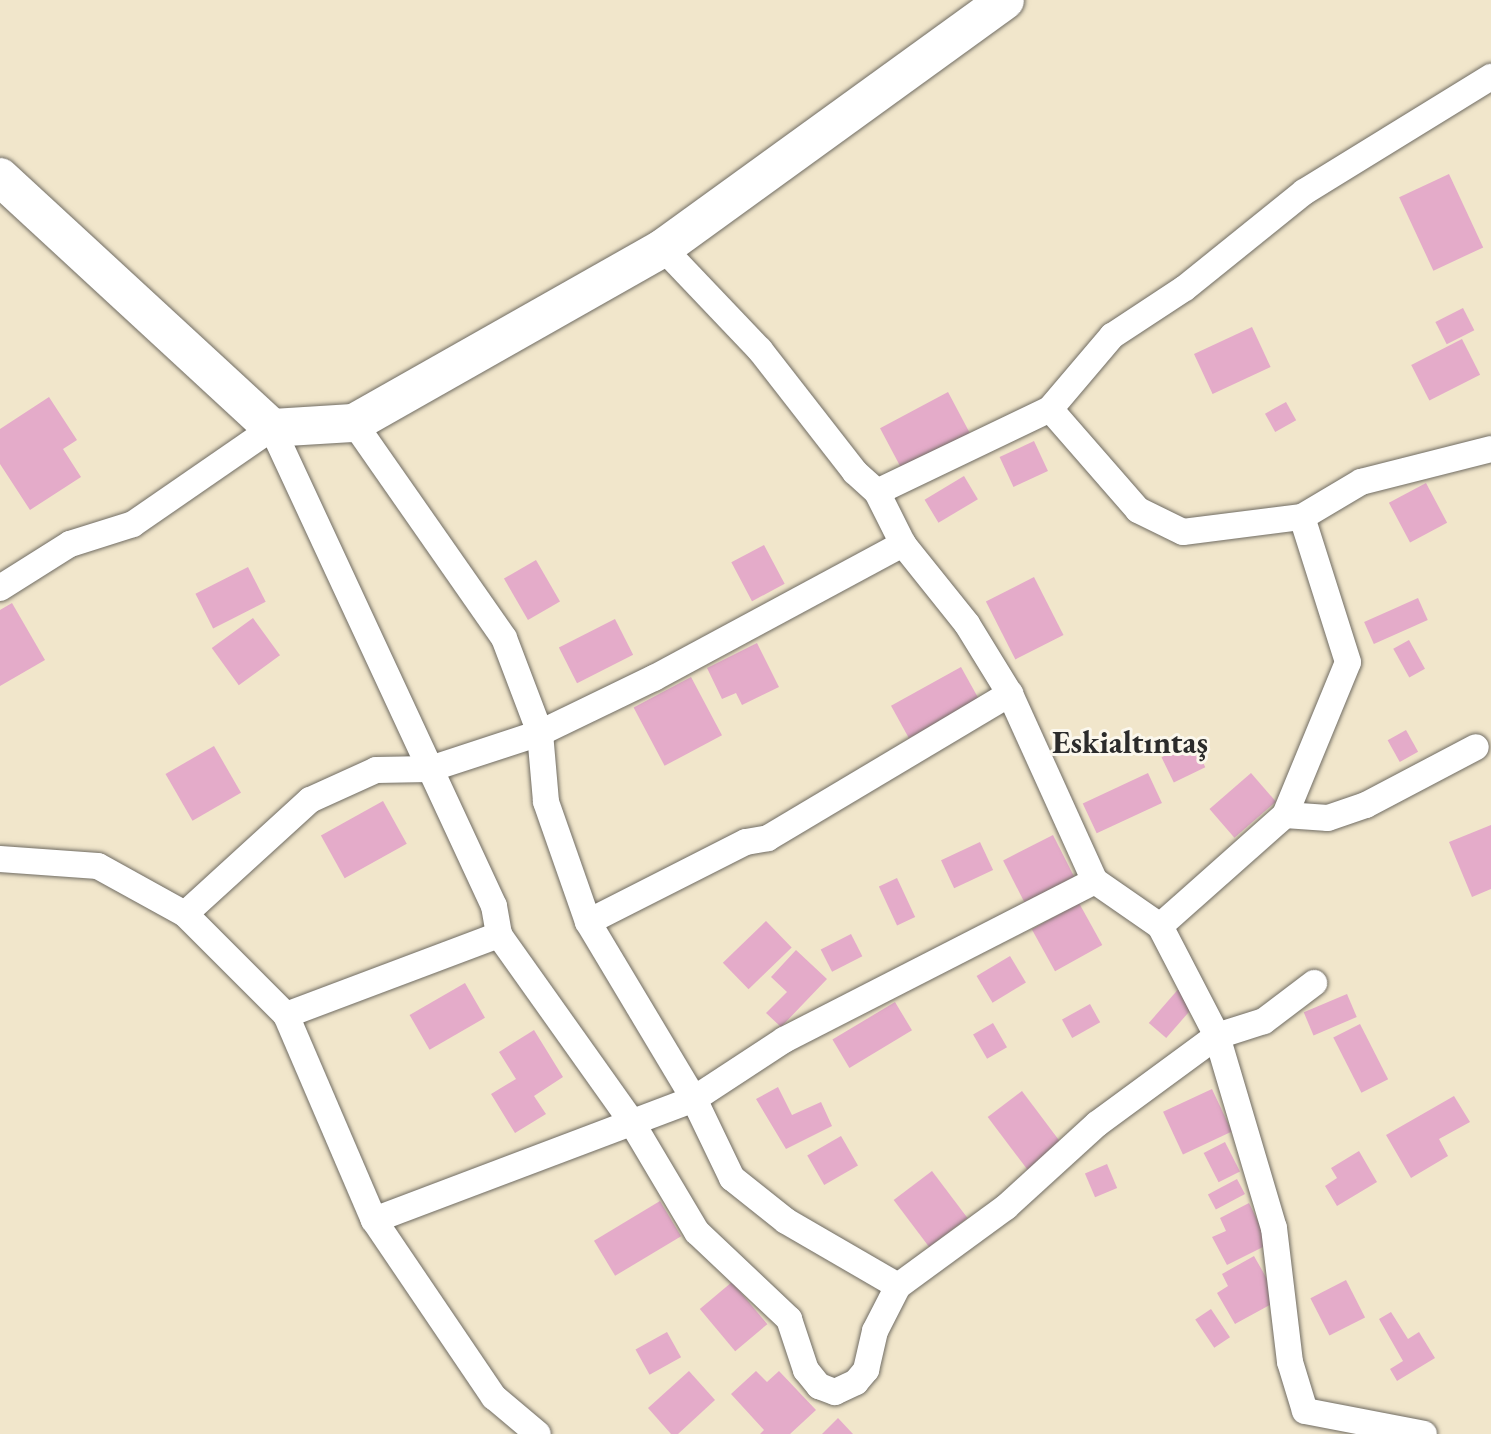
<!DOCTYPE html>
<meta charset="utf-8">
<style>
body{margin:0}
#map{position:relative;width:1491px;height:1434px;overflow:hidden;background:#f1e6cb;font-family:"EB Garamond",serif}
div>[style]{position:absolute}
.building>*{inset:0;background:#e4abc9;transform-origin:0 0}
.roads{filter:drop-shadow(0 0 2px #706c63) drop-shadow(0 0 2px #706c63)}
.street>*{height:26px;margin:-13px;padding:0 13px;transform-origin:13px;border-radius:13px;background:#fff}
.secondary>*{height:38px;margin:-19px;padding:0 19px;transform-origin:19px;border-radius:19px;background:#fff}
span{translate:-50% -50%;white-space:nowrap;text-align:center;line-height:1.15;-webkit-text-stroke:6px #fbf7ec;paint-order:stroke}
.quarter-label{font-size:32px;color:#2b2b2b;font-weight:700}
</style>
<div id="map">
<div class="building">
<div style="left:1449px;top:174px;width:81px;height:55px;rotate:65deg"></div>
<div style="left:1463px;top:308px;width:25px;height:31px;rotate:63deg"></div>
<div style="left:1252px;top:327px;width:44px;height:64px;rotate:65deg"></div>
<div style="left:1462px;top:339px;width:40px;height:57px;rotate:63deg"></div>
<div style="left:948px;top:392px;width:47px;height:77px;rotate:62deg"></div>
<div style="clip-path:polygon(49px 397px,77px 440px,63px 449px,81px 477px,30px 510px,0 464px,0 429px)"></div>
<div style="left:1286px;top:402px;width:21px;height:24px;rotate:61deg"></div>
<div style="left:1034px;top:441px;width:33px;height:38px;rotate:65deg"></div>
<div style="left:964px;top:476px;width:27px;height:46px;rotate:59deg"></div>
<div style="left:1426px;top:483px;width:45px;height:42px;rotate:62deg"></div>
<div style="left:764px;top:545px;width:44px;height:37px;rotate:62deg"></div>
<div style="left:536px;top:560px;width:48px;height:37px;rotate:60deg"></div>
<div style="left:248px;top:567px;width:39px;height:59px;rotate:63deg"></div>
<div style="left:1034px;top:577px;width:65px;height:54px;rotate:63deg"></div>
<div style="left:1418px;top:598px;width:24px;height:59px;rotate:66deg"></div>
<div style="clip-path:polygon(12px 603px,45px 660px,0 686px,0 610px)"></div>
<div style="left:253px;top:618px;width:46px;height:51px;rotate:54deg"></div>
<div style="left:615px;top:619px;width:40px;height:63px;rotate:63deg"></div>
<div style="left:1409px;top:640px;width:33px;height:18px;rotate:61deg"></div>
<div style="clip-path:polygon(757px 643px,779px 687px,742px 705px,736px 693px,722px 699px,707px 668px)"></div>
<div style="left:961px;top:667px;width:37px;height:80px;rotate:61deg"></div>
<div style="left:691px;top:677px;width:66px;height:65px;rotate:62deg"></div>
<div style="left:1406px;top:730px;width:25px;height:21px;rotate:61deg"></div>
<div style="left:1193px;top:742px;width:28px;height:35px;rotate:64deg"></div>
<div style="left:214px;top:746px;width:54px;height:56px;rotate:60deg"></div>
<div style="left:1148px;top:773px;width:33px;height:72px;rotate:65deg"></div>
<div style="left:1251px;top:773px;width:38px;height:55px;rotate:49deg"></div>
<div style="left:383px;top:801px;width:49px;height:71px;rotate:61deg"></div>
<div style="clip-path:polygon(1491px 825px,1491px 889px,1472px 897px,1449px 842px)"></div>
<div style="left:1053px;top:835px;width:47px;height:56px;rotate:63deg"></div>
<div style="left:980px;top:842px;width:31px;height:43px;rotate:65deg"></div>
<div style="left:897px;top:878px;width:43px;height:20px;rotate:65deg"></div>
<div style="left:1079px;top:903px;width:48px;height:54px;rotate:61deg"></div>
<div style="left:766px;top:921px;width:37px;height:60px;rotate:46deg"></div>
<div style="left:851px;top:934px;width:25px;height:34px;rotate:63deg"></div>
<div style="clip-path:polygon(796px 950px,827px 979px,781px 1027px,766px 1013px,787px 992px,771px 977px)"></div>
<div style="left:1010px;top:956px;width:31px;height:39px;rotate:59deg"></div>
<div style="left:465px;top:983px;width:40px;height:64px;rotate:60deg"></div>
<div style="left:1181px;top:986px;width:23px;height:49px;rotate:41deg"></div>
<div style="left:1347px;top:994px;width:25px;height:47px;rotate:67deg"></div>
<div style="left:895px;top:1002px;width:33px;height:73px;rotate:59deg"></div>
<div style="left:1090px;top:1004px;width:21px;height:32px;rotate:61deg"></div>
<div style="left:993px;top:1023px;width:28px;height:23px;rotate:60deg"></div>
<div style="left:1360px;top:1024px;width:62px;height:30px;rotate:63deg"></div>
<div style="clip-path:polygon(534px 1030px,563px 1077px,534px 1096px,546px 1114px,515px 1133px,491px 1094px,516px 1079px,499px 1052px)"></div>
<div style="clip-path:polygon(778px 1087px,792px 1115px,821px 1102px,832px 1126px,786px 1149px,756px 1099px)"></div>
<div style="left:1212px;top:1089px;width:47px;height:54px;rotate:65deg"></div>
<div style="left:1022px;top:1091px;width:70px;height:43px;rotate:53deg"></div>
<div style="clip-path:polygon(1454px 1096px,1470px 1122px,1439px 1139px,1448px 1156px,1411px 1178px,1386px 1135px)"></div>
<div style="left:841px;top:1136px;width:34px;height:39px;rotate:60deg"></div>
<div style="left:1225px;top:1142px;width:33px;height:24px;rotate:63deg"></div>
<div style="clip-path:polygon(1359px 1151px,1377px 1182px,1337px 1206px,1325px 1186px,1337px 1178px,1331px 1168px)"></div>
<div style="left:1107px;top:1164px;width:26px;height:24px;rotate:67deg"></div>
<div style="left:932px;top:1171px;width:59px;height:48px;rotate:53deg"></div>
<div style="left:1237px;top:1179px;width:17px;height:33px;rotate:62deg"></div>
<div style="left:660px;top:1201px;width:41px;height:77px;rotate:59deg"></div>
<div style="clip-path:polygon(1249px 1203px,1269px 1244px,1227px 1265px,1212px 1237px,1226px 1231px,1220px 1218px)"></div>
<div style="clip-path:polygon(1254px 1256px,1279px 1300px,1235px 1324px,1217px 1293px,1228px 1286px,1222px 1274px)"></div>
<div style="left:1346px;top:1280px;width:42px;height:40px;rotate:63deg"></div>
<div style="left:732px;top:1282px;width:55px;height:42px;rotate:50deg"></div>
<div style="left:1211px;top:1309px;width:34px;height:19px;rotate:56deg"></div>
<div style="clip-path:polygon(1391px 1312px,1408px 1339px,1419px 1332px,1435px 1358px,1397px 1381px,1390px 1369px,1403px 1361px,1379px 1319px)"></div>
<div style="left:667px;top:1332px;width:29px;height:36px;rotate:61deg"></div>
<div style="clip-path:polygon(689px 1371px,715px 1400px,678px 1434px,671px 1434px,648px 1408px)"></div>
<div style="clip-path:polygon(756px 1371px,767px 1382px,779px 1371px,816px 1410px,790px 1434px,760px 1434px,764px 1430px,731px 1394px)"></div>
<div style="clip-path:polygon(838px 1418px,853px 1434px,822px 1434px)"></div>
</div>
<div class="roads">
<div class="street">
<div style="left:1050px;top:409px;width:134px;rotate:48.9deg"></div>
<div style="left:1138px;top:510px;width:50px;rotate:26.1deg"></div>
<div style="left:1183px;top:532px;width:120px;rotate:-7.2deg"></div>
<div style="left:1302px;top:517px;width:69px;rotate:-30.7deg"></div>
<div style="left:1361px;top:482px;width:134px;rotate:-14.2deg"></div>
<div style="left:354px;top:423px;width:262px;rotate:55.1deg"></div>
<div style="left:504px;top:638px;width:102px;rotate:69.2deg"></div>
<div style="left:540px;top:733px;width:69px;rotate:85deg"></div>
<div style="left:546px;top:802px;width:127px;rotate:70.7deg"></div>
<div style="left:588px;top:922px;width:206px;rotate:59.1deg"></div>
<div style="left:694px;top:1099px;width:88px;rotate:64.3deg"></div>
<div style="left:732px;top:1178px;width:69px;rotate:38.5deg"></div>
<div style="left:786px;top:1221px;width:129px;rotate:30.1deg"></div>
<div style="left:877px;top:492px;width:192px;rotate:-25.6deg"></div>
<div style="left:1050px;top:409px;width:96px;rotate:-49.7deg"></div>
<div style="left:1112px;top:336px;width:87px;rotate:-33.3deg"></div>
<div style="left:1185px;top:288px;width:153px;rotate:-38.9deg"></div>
<div style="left:1304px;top:192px;width:220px;rotate:-31.6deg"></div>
<div style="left:0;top:588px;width:83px;rotate:-32.2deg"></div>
<div style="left:70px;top:544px;width:66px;rotate:-17.6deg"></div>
<div style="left:133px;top:524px;width:169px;rotate:-34.6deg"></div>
<div style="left:272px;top:428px;width:527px;rotate:65.09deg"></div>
<div style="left:494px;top:906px;width:29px;rotate:80deg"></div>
<div style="left:499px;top:935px;width:228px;rotate:54.6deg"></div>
<div style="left:631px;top:1121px;width:129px;rotate:59.3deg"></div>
<div style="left:697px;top:1232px;width:127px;rotate:43.4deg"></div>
<div style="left:789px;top:1319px;width:54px;rotate:71.6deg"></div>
<div style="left:806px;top:1370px;width:21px;rotate:51deg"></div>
<div style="left:819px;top:1386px;width:17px;rotate:21deg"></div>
<div style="left:835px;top:1392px;width:23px;rotate:-25deg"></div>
<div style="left:856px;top:1382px;width:16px;rotate:-50deg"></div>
<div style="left:866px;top:1370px;width:40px;rotate:-77deg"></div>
<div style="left:875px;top:1331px;width:51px;rotate:-62.9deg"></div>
<div style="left:898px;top:1286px;width:134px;rotate:-36.2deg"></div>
<div style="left:1006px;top:1207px;width:123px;rotate:-42.4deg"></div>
<div style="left:1097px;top:1124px;width:149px;rotate:-36.3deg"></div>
<div style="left:1217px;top:1036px;width:49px;rotate:-17.7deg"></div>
<div style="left:1264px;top:1021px;width:63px;rotate:-37.2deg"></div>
<div style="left:1010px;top:694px;width:205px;rotate:65.6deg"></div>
<div style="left:1095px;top:881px;width:79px;rotate:34.7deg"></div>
<div style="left:1160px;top:926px;width:124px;rotate:62.6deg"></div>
<div style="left:1217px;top:1036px;width:200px;rotate:73.5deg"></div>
<div style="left:1274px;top:1228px;width:135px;rotate:83.2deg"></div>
<div style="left:1290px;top:1362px;width:51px;rotate:73deg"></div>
<div style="left:1305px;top:1411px;width:121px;rotate:10.9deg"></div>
<div style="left:1285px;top:815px;width:43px;rotate:4deg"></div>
<div style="left:1328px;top:818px;width:40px;rotate:-18.9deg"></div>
<div style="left:1366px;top:805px;width:124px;rotate:-27.8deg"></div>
<div style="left:0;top:859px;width:98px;rotate:4.1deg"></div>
<div style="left:98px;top:866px;width:99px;rotate:28.9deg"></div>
<div style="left:185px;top:914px;width:143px;rotate:45deg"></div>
<div style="left:286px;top:1015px;width:223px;rotate:66.8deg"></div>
<div style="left:374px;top:1220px;width:214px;rotate:55.9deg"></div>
<div style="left:494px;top:1397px;width:57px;rotate:40.1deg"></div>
<div style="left:185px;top:914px;width:169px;rotate:-42.4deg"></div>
<div style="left:310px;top:800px;width:72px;rotate:-24.4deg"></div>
<div style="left:376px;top:770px;width:54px;rotate:-1.1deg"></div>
<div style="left:430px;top:769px;width:116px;rotate:-18.1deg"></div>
<div style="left:540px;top:733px;width:127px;rotate:-25.8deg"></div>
<div style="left:654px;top:678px;width:283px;rotate:-28.3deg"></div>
<div style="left:588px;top:922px;width:177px;rotate:-26.9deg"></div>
<div style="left:746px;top:842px;width:22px;rotate:-10deg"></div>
<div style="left:768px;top:838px;width:282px;rotate:-30.8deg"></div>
<div style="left:1010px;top:694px;width:82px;rotate:-121.6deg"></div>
<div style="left:967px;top:624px;width:102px;rotate:-128.7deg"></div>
<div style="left:903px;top:544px;width:58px;rotate:-116.6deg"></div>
<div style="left:877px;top:492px;width:30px;rotate:-138deg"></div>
<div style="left:855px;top:472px;width:155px;rotate:-127.9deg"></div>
<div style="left:760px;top:350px;width:141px;rotate:-133.6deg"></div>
<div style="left:1160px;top:926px;width:167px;rotate:-41.6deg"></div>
<div style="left:1285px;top:815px;width:165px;rotate:-67.6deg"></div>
<div style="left:1348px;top:662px;width:152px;rotate:-107.6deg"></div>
<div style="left:286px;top:1015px;width:228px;rotate:-20.6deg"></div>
<div style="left:374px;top:1220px;width:342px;rotate:-20.7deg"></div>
<div style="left:694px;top:1099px;width:108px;rotate:-33.2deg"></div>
<div style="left:784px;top:1040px;width:349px;rotate:-27.1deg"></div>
</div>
<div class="secondary">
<div style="left:0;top:177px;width:370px;rotate:42.7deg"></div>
<div style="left:272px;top:428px;width:82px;rotate:-3.5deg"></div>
<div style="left:354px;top:423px;width:355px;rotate:-29.5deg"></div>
<div style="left:663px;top:248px;width:422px;rotate:-35.9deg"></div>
</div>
</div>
<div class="quarter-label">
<span style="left:1130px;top:742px">Eskialtıntaş</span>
</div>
</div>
